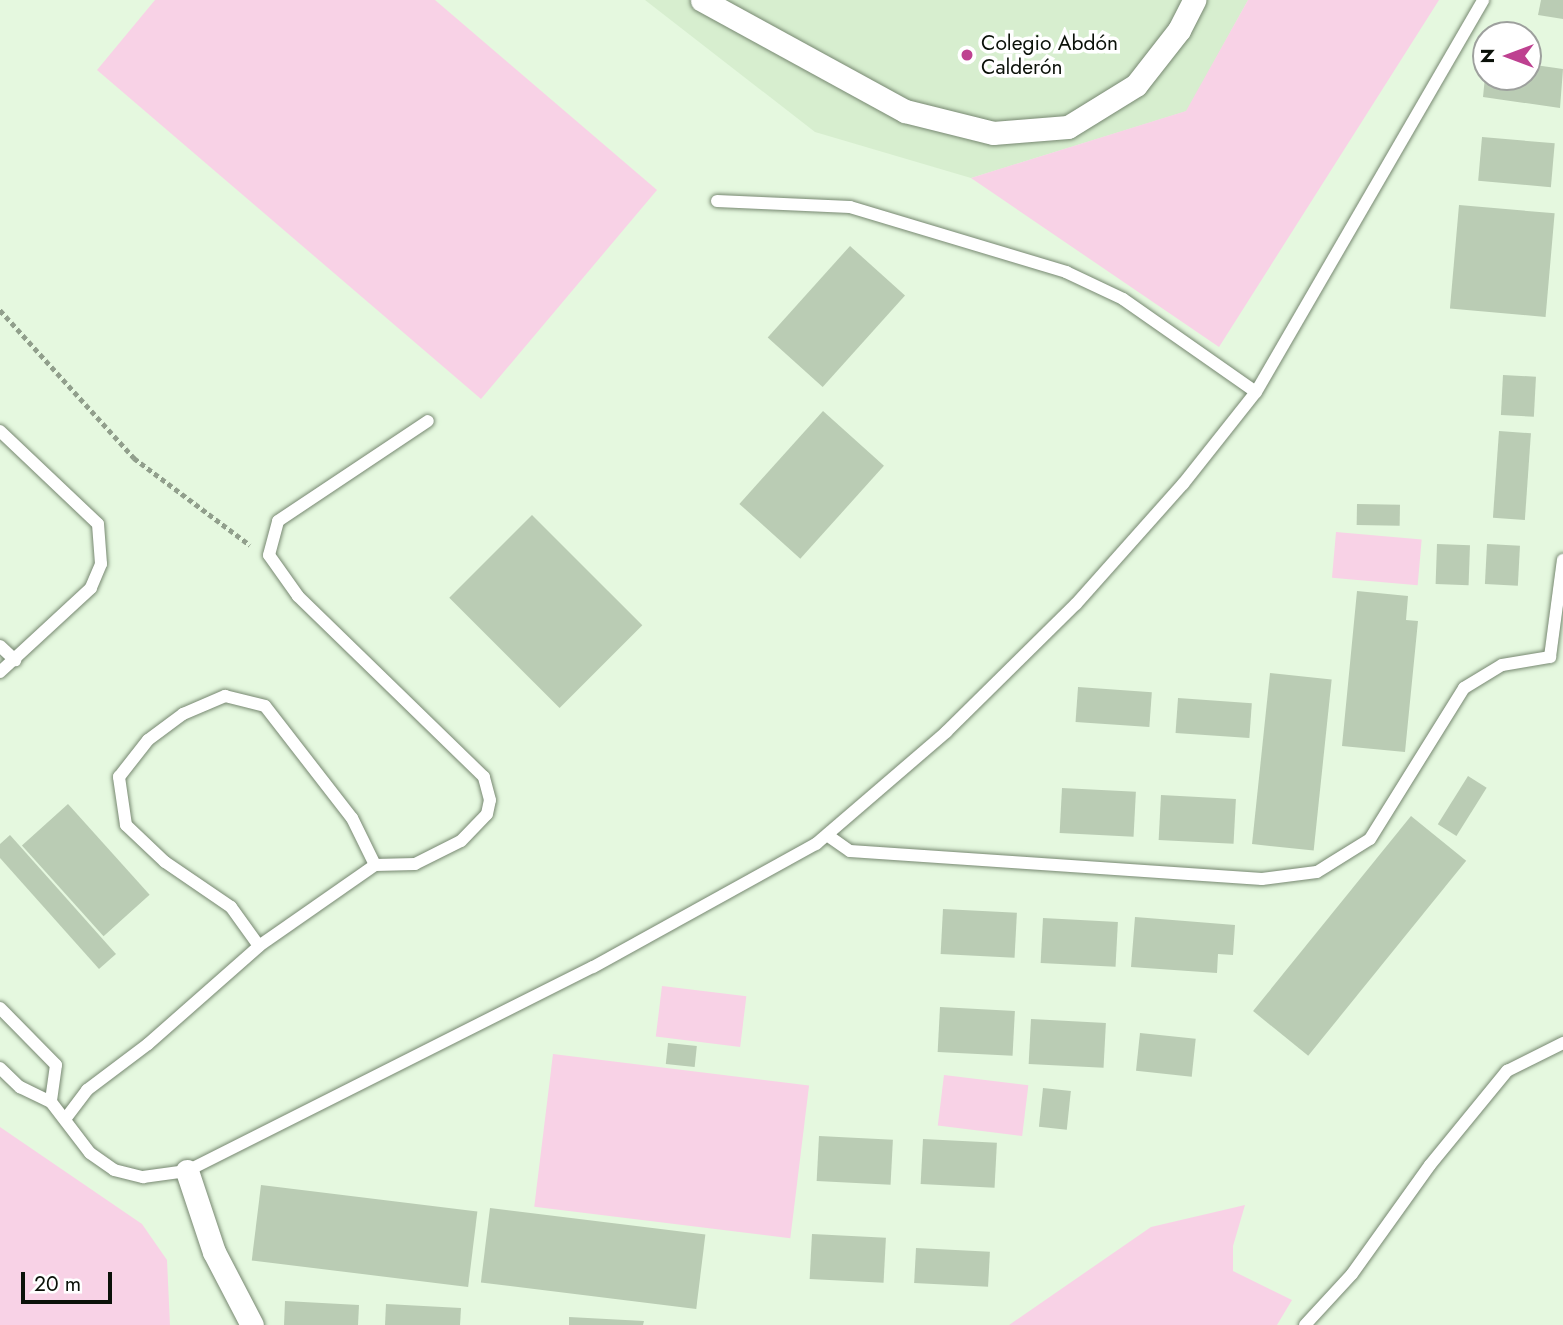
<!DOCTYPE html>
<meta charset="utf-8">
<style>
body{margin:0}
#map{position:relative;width:1563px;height:1325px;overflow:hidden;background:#e5f8df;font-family:Jost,sans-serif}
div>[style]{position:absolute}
.built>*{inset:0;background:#d7eecf}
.green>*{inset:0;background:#f8d2e6;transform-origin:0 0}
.building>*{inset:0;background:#baccb4;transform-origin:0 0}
.path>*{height:4.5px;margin-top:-2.25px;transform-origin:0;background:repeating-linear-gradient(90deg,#919f8c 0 5px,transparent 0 8.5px)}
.roads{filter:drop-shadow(0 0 2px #778871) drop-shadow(0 0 2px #778871)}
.lane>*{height:12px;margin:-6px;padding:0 6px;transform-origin:6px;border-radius:6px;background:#fff}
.street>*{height:23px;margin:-11.5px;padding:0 11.5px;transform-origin:11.5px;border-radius:11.5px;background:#fff}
.dots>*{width:19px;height:19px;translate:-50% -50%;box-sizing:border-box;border:4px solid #fff;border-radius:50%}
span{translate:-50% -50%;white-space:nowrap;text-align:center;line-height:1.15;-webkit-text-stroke:7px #fff;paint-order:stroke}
.poi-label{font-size:21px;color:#0b1109}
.left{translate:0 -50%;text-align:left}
.north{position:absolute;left:1472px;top:21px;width:70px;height:70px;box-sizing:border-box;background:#fff;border:2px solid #9da09d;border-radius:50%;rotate:270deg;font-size:19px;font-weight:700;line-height:28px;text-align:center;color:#0b1109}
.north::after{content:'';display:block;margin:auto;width:24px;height:32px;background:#be4190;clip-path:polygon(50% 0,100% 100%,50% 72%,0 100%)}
.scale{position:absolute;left:21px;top:1272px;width:91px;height:32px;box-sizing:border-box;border:4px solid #0b1109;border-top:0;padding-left:9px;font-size:21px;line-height:24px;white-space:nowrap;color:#0b1109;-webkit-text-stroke:5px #fff;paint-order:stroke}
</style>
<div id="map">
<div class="built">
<div style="clip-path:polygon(645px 0,1248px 0,1187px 111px,971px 178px,815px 132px)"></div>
</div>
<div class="green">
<div style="clip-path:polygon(155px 0,435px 0,657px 190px,481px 399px,97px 70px)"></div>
<div style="clip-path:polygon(1248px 0,1439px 0,1219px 347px,971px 178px,1186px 111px)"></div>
<div style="left:1336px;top:532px;width:86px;height:46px;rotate:5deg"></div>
<div style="left:662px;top:986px;width:85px;height:51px;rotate:7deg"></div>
<div style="left:553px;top:1054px;width:258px;height:154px;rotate:7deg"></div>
<div style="left:944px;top:1075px;width:85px;height:51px;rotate:7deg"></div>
<div style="clip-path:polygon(0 1127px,142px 1224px,167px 1260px,170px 1325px,0 1325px)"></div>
<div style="clip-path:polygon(1245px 1205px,1233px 1246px,1233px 1271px,1292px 1300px,1277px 1325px,1009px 1325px,1151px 1227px)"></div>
</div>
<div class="building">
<div style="clip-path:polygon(1541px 0,1563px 0,1563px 19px,1538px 15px)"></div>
<div style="clip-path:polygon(1528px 64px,1563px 69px,1560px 108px,1483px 97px,1485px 77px,1528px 77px)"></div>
<div style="left:1482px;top:137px;width:73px;height:44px;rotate:5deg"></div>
<div style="left:1459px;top:205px;width:96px;height:104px;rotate:5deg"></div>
<div style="left:850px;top:246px;width:74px;height:123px;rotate:42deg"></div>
<div style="left:1503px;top:375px;width:33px;height:40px;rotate:3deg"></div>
<div style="left:823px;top:411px;width:82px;height:125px;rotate:42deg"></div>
<div style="left:1499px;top:431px;width:32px;height:87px;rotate:4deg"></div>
<div style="left:1357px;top:504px;width:43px;height:21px;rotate:1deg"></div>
<div style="left:532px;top:515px;width:156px;height:117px;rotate:45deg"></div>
<div style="left:1437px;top:544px;width:33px;height:40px;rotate:2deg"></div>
<div style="left:1487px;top:544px;width:33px;height:40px;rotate:3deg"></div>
<div style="clip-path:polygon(1357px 591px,1408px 596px,1406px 620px,1418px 621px,1405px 752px,1342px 746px)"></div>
<div style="left:1270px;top:673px;width:62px;height:172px;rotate:6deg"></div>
<div style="left:1078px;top:687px;width:74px;height:35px;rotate:4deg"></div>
<div style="left:1178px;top:698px;width:74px;height:35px;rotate:4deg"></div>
<div style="left:1468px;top:776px;width:22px;height:57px;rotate:32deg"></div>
<div style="left:1062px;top:788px;width:74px;height:45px;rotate:3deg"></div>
<div style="left:1161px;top:795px;width:75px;height:45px;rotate:3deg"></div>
<div style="left:68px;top:804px;width:122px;height:62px;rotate:48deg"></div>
<div style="left:1411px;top:816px;width:71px;height:251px;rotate:39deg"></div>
<div style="clip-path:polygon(10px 835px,116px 954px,99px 969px,0 858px,0 844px)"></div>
<div style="left:943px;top:909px;width:74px;height:45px;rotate:3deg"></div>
<div style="clip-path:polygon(1135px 917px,1235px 925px,1233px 955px,1218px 954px,1217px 973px,1131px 967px)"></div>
<div style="left:1043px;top:918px;width:75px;height:45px;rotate:3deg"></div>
<div style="left:940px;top:1007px;width:75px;height:45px;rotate:3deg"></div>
<div style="left:1031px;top:1019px;width:75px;height:45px;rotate:3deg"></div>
<div style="left:1140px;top:1033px;width:56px;height:38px;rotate:6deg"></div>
<div style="left:668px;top:1043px;width:29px;height:21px;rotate:6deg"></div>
<div style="left:1043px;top:1088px;width:28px;height:39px;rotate:6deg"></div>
<div style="left:819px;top:1136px;width:74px;height:45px;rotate:3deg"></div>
<div style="left:923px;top:1139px;width:74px;height:45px;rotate:3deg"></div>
<div style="left:261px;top:1185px;width:218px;height:76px;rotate:7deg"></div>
<div style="left:490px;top:1208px;width:217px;height:75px;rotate:7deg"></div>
<div style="left:812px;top:1234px;width:74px;height:45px;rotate:3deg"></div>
<div style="left:916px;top:1248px;width:74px;height:35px;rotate:3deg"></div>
<div style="clip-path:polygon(285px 1301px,359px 1305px,358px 1325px,284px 1325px)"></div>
<div style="clip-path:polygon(386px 1304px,461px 1308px,460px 1325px,385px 1325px)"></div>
<div style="clip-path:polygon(569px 1317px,644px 1321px,643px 1325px,569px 1325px)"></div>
</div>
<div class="path">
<div style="left:0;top:310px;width:200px;rotate:47.8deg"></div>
<div style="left:134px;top:458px;width:145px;rotate:36.9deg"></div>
</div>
<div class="roads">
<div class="lane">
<div style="left:717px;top:201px;width:133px;rotate:2.6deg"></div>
<div style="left:850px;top:207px;width:226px;rotate:16.7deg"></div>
<div style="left:1066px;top:272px;width:63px;rotate:25.3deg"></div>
<div style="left:1123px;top:299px;width:162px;rotate:35deg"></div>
<div style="left:0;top:431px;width:135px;rotate:43.5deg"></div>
<div style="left:98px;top:524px;width:40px;rotate:85.7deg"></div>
<div style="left:101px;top:564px;width:26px;rotate:113deg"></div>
<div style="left:91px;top:588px;width:124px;rotate:137.3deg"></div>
<div style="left:0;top:646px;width:21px;rotate:43deg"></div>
<div style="left:827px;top:835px;width:28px;rotate:35deg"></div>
<div style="left:850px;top:851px;width:413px;rotate:3.9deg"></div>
<div style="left:1262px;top:879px;width:55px;rotate:-7.3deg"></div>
<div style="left:1317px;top:872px;width:62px;rotate:-31.9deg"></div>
<div style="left:1370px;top:839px;width:178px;rotate:-58.1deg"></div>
<div style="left:1464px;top:688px;width:44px;rotate:-31.2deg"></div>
<div style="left:1502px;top:665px;width:49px;rotate:-9.5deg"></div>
<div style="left:1550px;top:657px;width:98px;rotate:-82.4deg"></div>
<div style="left:259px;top:946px;width:141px;rotate:-34.9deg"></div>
<div style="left:0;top:1008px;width:80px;rotate:45.5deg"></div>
<div style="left:56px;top:1065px;width:37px;rotate:98deg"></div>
<div style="left:0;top:1068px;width:28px;rotate:44deg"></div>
<div style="left:20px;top:1087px;width:34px;rotate:26deg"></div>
<div style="left:51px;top:1102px;width:64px;rotate:52.6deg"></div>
<div style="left:90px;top:1153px;width:29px;rotate:35deg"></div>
<div style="left:114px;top:1170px;width:30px;rotate:14deg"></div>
<div style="left:143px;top:1177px;width:44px;rotate:-7.8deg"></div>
<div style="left:187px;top:1171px;width:454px;rotate:-26.7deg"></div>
<div style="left:593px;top:967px;width:255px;rotate:-28.9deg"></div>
<div style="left:816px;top:844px;width:172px;rotate:-40.7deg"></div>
<div style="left:946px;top:732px;width:182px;rotate:-44.6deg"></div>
<div style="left:1076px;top:604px;width:161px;rotate:-48.3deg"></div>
<div style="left:1183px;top:484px;width:117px;rotate:-51.6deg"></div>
<div style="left:1256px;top:392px;width:453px;rotate:-59.9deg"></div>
<div style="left:66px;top:1118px;width:35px;rotate:-53deg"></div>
<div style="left:87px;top:1090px;width:76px;rotate:-37deg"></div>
<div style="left:148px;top:1044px;width:148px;rotate:-41.4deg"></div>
<div style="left:259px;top:946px;width:48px;rotate:-125.7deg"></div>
<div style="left:231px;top:907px;width:80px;rotate:-145.7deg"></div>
<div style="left:165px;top:862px;width:54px;rotate:-136.5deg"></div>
<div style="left:126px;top:825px;width:49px;rotate:-98.3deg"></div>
<div style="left:119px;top:777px;width:47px;rotate:-51.9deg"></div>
<div style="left:148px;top:740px;width:44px;rotate:-36.6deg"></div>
<div style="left:183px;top:714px;width:46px;rotate:-23.2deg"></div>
<div style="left:225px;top:696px;width:41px;rotate:14deg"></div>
<div style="left:265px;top:706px;width:142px;rotate:52.2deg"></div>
<div style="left:352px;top:818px;width:52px;rotate:63.9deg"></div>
<div style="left:375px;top:865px;width:40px;rotate:-1.4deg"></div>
<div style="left:415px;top:864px;width:51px;rotate:-26.6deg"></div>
<div style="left:461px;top:841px;width:37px;rotate:-46deg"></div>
<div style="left:487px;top:814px;width:14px;rotate:-78deg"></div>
<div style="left:490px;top:800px;width:24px;rotate:-105deg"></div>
<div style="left:484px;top:777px;width:260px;rotate:-135.8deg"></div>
<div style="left:298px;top:596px;width:50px;rotate:-125.3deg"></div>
<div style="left:269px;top:555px;width:35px;rotate:-75deg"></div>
<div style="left:278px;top:521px;width:180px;rotate:-33.7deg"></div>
<div style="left:1305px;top:1325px;width:69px;rotate:-47.3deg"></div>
<div style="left:1352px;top:1274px;width:134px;rotate:-54.4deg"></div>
<div style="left:1430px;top:1165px;width:122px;rotate:-50.7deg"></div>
<div style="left:1507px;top:1071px;width:63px;rotate:-26.6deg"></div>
</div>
<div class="street">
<div style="left:702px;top:0;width:231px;rotate:28.7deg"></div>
<div style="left:905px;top:111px;width:91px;rotate:14deg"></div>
<div style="left:993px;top:133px;width:75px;rotate:-4.6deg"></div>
<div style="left:1068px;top:127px;width:80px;rotate:-31.7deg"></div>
<div style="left:1136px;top:85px;width:70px;rotate:-52deg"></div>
<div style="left:1179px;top:30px;width:34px;rotate:-63deg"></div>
<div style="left:187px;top:1171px;width:85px;rotate:71.6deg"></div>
<div style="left:214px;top:1252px;width:82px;rotate:62.5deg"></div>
</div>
</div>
<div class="dots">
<div style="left:967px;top:55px;background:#be4190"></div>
</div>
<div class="poi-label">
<span class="left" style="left:981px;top:55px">Colegio Abdón<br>Calderón</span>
</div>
<div class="north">N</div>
<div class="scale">20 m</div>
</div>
